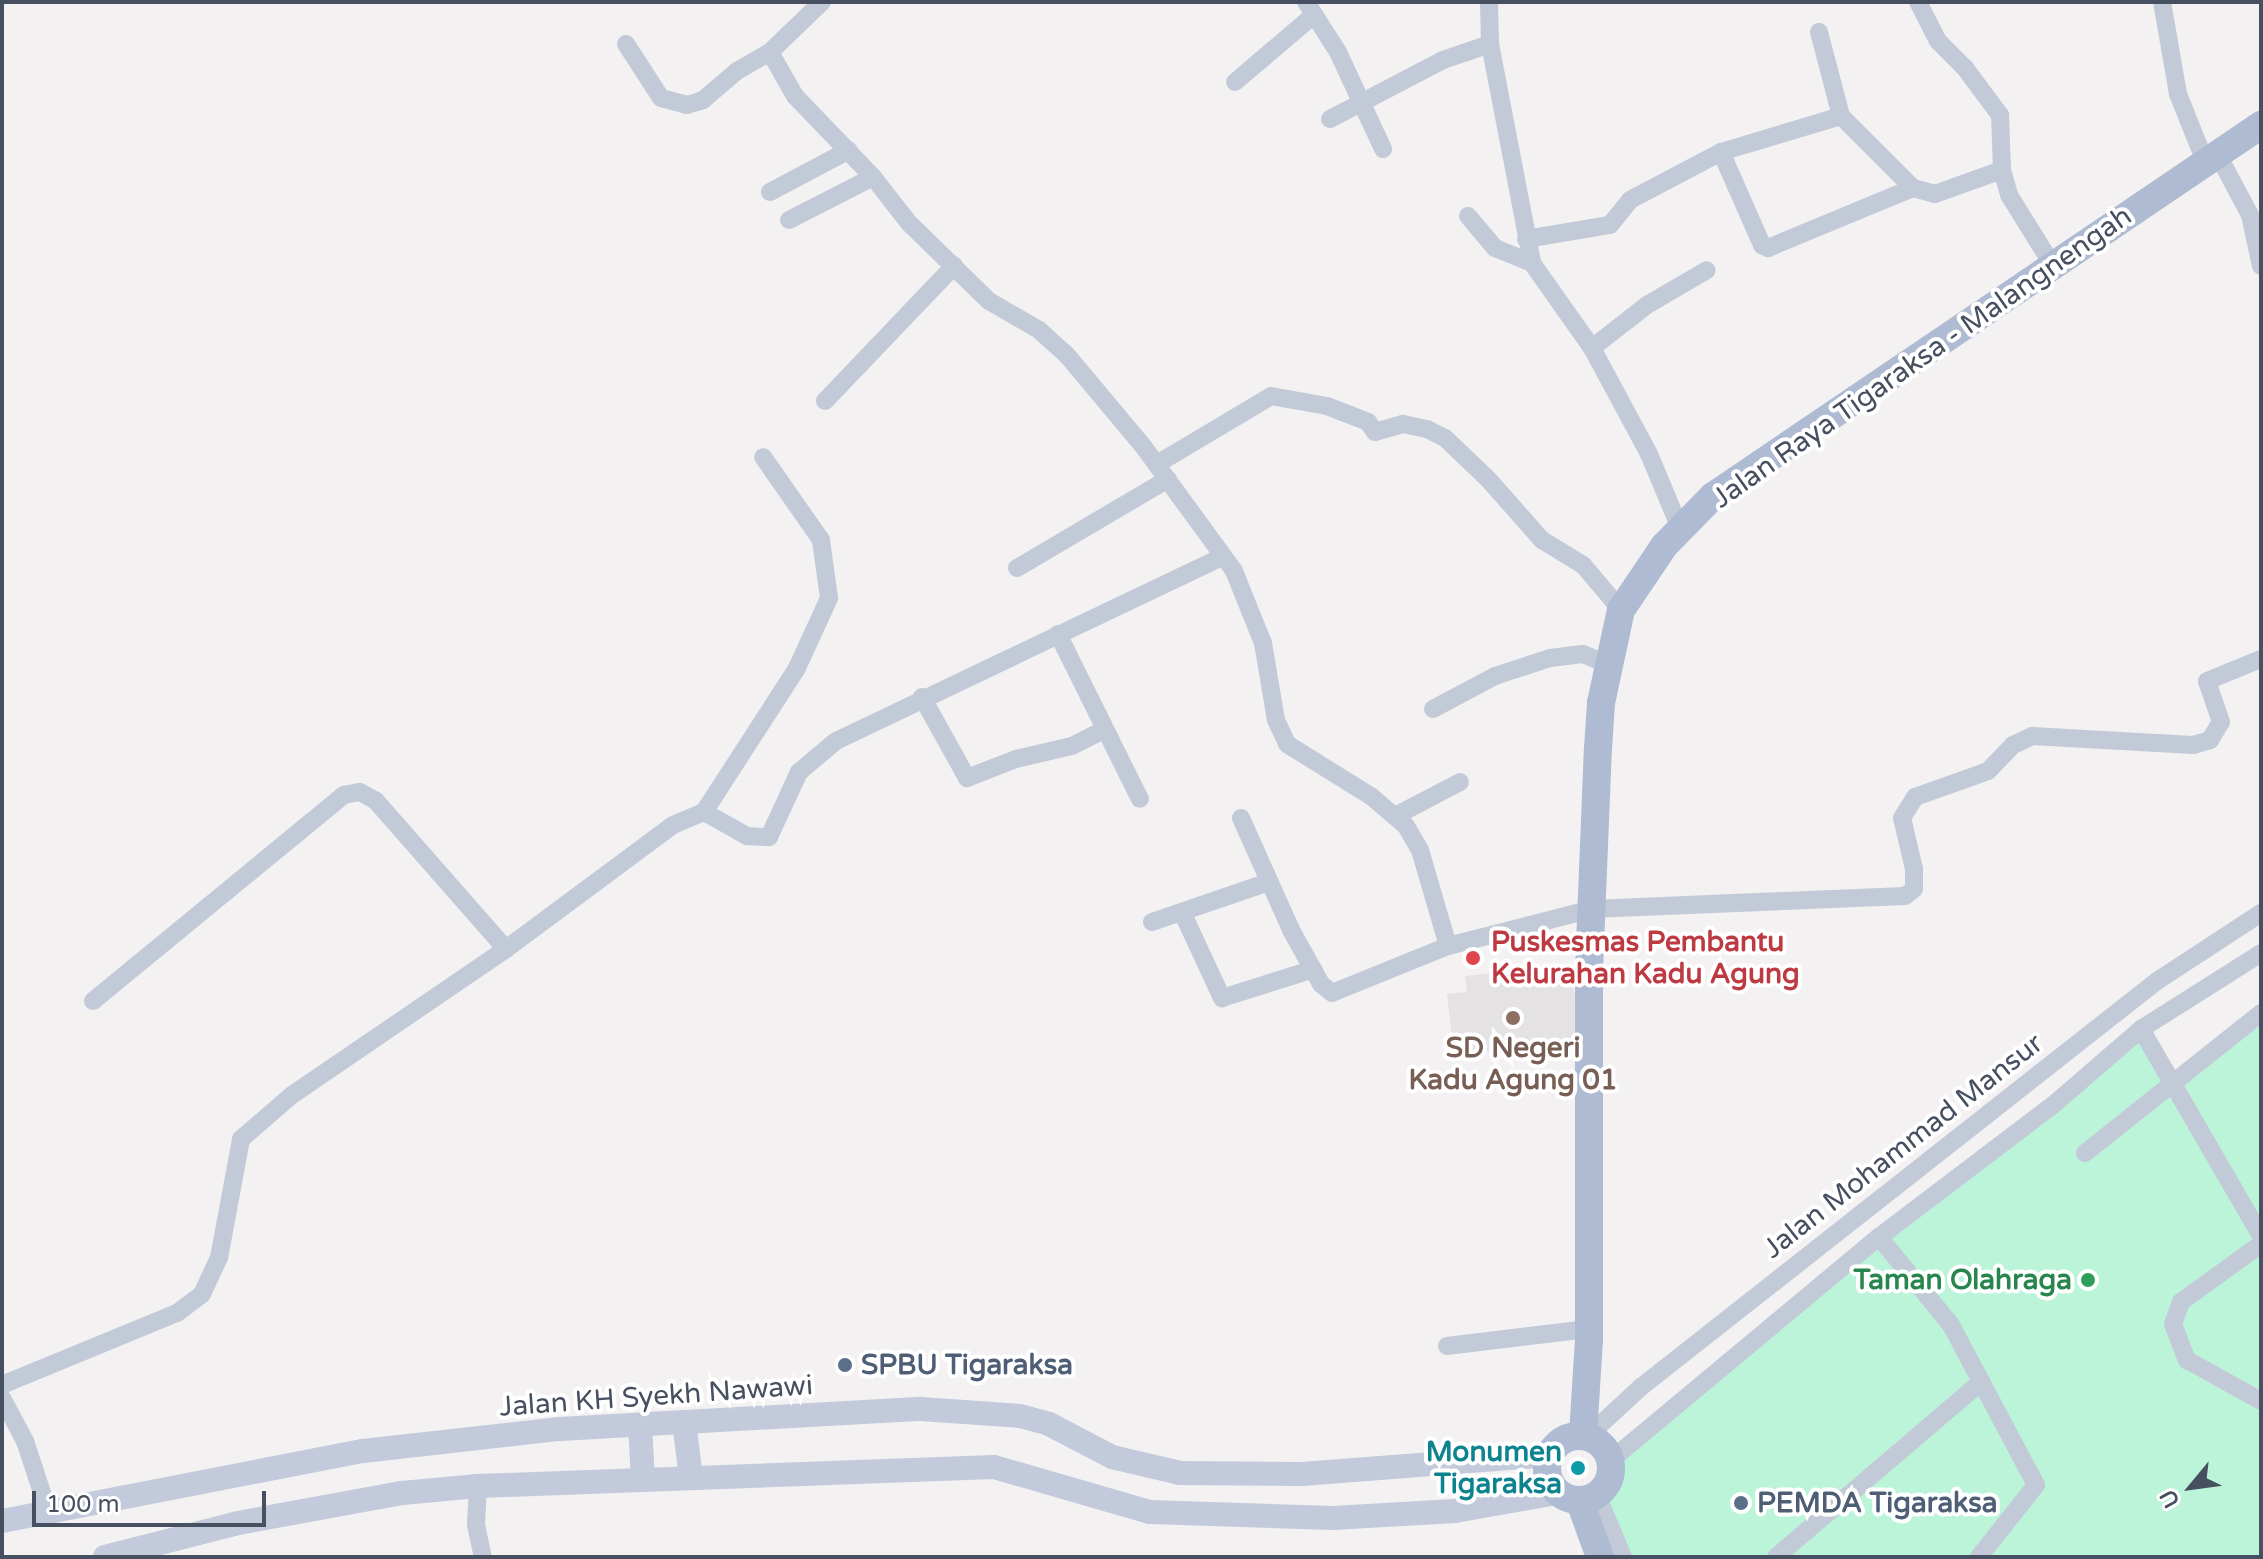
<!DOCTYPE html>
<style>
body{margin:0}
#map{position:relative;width:2263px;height:1559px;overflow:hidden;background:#f3f1f1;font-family:"Varela Round",sans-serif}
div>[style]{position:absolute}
.education>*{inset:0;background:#e4e2e3}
.green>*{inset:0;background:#bcf4da}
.street>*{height:18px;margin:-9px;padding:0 9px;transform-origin:9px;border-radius:9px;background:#c3cad7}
.secondary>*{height:24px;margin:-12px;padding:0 12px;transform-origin:12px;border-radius:12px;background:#c2cadb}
.primary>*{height:28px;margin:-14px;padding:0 14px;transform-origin:14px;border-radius:14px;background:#aebbd2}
.primary>.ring{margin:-14px;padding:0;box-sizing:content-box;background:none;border:28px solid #aebbd2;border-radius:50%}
.dots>*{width:22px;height:22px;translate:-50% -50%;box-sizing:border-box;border:4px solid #fff;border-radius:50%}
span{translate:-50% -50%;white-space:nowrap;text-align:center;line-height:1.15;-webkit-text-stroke:8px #fff;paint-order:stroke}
.street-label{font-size:28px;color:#475060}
.health-label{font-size:28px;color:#be3a42;font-weight:700}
.left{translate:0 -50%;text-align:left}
.education-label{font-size:28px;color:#785e54;font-weight:700}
.leisure-label{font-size:28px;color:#27864d;font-weight:700}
.right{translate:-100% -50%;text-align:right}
.service-label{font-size:28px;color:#4e5e75;font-weight:700}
.culture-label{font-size:28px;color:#0d838f;font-weight:700}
.frame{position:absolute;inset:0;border:4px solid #475060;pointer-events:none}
.north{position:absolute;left:2151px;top:1447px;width:80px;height:80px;-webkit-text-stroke:6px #fff;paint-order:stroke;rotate:241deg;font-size:22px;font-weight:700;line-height:32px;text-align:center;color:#475060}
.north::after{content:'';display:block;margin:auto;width:28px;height:36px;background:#475060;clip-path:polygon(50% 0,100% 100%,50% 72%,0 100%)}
.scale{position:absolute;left:32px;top:1491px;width:234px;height:36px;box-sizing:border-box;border:4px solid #475060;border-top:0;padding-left:10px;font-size:24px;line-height:28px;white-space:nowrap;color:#475060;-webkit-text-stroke:6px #fff;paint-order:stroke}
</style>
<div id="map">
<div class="education">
<div style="clip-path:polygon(1571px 964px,1580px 1041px,1454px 1055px,1447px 994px,1467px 992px,1465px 976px)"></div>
</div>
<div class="green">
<div style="clip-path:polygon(2261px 1013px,2261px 1557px,1622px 1557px,1597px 1495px,1611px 1474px,1611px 1460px,2141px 1029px,2170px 1081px)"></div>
</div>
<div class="street">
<div style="left:1306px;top:2px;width:59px;rotate:57.4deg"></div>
<div style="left:1338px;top:52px;width:107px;rotate:65.1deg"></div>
<div style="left:1489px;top:2px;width:42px;rotate:88.6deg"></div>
<div style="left:1490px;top:44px;width:223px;rotate:79.1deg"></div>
<div style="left:1532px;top:263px;width:104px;rotate:54.8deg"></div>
<div style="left:1592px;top:348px;width:120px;rotate:61.7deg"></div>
<div style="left:1649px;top:454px;width:86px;rotate:67.3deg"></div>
<div style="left:1918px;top:2px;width:44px;rotate:62.9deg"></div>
<div style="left:1938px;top:41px;width:38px;rotate:45deg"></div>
<div style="left:1965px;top:68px;width:59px;rotate:53.3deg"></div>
<div style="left:2000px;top:115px;width:55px;rotate:87.9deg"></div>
<div style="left:2002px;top:170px;width:26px;rotate:74deg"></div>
<div style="left:2009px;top:195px;width:81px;rotate:58.1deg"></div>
<div style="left:2162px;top:2px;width:93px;rotate:80.1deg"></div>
<div style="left:2178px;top:94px;width:75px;rotate:68.2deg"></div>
<div style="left:1819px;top:32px;width:87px;rotate:75.3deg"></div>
<div style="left:1841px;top:116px;width:102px;rotate:45deg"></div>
<div style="left:626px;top:44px;width:64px;rotate:57.1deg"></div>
<div style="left:661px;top:98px;width:27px;rotate:15deg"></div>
<div style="left:687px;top:105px;width:17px;rotate:-17deg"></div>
<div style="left:703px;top:100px;width:45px;rotate:-40.5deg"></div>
<div style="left:737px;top:71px;width:38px;rotate:-30deg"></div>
<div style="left:770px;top:52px;width:51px;rotate:60.4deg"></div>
<div style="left:795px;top:96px;width:112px;rotate:46.1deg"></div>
<div style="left:873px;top:177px;width:58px;rotate:52deg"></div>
<div style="left:909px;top:223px;width:112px;rotate:44.3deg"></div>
<div style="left:989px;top:301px;width:58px;rotate:30.1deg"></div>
<div style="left:1039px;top:330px;width:36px;rotate:42deg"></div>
<div style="left:1066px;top:354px;width:120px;rotate:50.1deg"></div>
<div style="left:1143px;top:446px;width:155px;rotate:53.9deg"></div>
<div style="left:1234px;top:571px;width:78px;rotate:68.1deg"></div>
<div style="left:1263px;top:643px;width:78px;rotate:80.4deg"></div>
<div style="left:1276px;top:720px;width:26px;rotate:65deg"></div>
<div style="left:1287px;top:744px;width:100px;rotate:31.9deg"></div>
<div style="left:1372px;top:797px;width:45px;rotate:40.5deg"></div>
<div style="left:1406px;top:826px;width:28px;rotate:60deg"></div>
<div style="left:1420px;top:850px;width:100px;rotate:73.7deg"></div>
<div style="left:770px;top:52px;width:72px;rotate:-43.9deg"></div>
<div style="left:1235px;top:82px;width:104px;rotate:-40.3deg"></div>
<div style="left:1330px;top:119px;width:127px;rotate:-27.6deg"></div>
<div style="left:1443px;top:60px;width:50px;rotate:-18.8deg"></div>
<div style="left:1721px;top:152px;width:102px;rotate:66.2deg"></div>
<div style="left:1762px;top:245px;width:7px;rotate:27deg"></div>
<div style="left:1768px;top:248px;width:157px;rotate:-22.5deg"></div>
<div style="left:1913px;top:188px;width:23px;rotate:15deg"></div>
<div style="left:1935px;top:194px;width:71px;rotate:-19.7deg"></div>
<div style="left:2218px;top:155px;width:68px;rotate:61.9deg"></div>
<div style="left:2250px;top:215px;width:52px;rotate:77.8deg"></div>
<div style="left:770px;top:192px;width:89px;rotate:-28deg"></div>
<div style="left:1468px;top:216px;width:42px;rotate:49.8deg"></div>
<div style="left:1495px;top:248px;width:40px;rotate:22deg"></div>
<div style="left:789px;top:220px;width:94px;rotate:-27.1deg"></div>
<div style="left:1526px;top:239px;width:85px;rotate:-9.5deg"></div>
<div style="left:1610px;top:225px;width:32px;rotate:-51deg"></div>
<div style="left:1630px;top:200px;width:103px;rotate:-27.8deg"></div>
<div style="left:1721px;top:152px;width:125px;rotate:-16.7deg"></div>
<div style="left:1592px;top:348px;width:70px;rotate:-38deg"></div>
<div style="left:1647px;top:305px;width:69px;rotate:-30.3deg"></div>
<div style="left:825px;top:401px;width:187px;rotate:-46.3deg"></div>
<div style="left:1157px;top:464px;width:133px;rotate:-30.8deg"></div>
<div style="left:1271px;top:396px;width:57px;rotate:10.1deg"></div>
<div style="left:1327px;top:406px;width:44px;rotate:21.3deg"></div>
<div style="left:1368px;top:422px;width:12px;rotate:55deg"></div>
<div style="left:1375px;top:432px;width:29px;rotate:-16deg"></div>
<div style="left:1403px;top:424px;width:25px;rotate:12deg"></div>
<div style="left:1427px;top:429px;width:20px;rotate:27deg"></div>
<div style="left:1445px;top:438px;width:59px;rotate:43.6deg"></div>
<div style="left:1488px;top:479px;width:81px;rotate:48.5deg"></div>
<div style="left:1542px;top:540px;width:48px;rotate:31.4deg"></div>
<div style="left:1583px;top:565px;width:59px;rotate:49.8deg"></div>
<div style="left:1017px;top:568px;width:175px;rotate:-30.5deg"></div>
<div style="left:1058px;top:634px;width:184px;rotate:63.6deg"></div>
<div style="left:922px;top:697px;width:93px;rotate:60.9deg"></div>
<div style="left:967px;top:778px;width:53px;rotate:-21.2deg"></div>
<div style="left:1016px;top:759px;width:57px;rotate:-13.1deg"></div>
<div style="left:1072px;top:746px;width:36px;rotate:-27deg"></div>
<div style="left:1433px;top:709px;width:70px;rotate:-28deg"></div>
<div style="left:1495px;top:676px;width:58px;rotate:-18.1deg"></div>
<div style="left:1550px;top:658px;width:33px;rotate:-7deg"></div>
<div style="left:1583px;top:654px;width:26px;rotate:23deg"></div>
<div style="left:704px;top:812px;width:171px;rotate:-57.1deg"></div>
<div style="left:797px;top:668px;width:77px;rotate:-65.4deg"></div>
<div style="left:829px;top:598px;width:59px;rotate:-97.9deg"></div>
<div style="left:821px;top:540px;width:101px;rotate:-124.9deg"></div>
<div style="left:1397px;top:815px;width:71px;rotate:-27.6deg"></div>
<div style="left:1241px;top:818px;width:123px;rotate:65.9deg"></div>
<div style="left:1291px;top:930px;width:62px;rotate:60.9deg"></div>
<div style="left:1321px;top:984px;width:14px;rotate:39deg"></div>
<div style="left:1332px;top:993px;width:125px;rotate:-22.1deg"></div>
<div style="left:1448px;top:946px;width:149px;rotate:-14.4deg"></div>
<div style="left:1592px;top:909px;width:313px;rotate:-2.4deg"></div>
<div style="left:1905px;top:896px;width:11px;rotate:-38deg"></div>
<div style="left:1914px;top:889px;width:20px;rotate:-90deg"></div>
<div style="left:1914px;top:869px;width:52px;rotate:-103.2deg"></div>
<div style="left:1902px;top:818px;width:25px;rotate:-58deg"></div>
<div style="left:1915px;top:797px;width:77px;rotate:-19.6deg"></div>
<div style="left:1988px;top:771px;width:36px;rotate:-46deg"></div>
<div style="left:2013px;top:745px;width:21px;rotate:-25deg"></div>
<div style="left:2032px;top:736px;width:161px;rotate:3.2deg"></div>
<div style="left:2193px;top:745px;width:18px;rotate:-16deg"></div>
<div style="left:2210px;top:740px;width:21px;rotate:-59deg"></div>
<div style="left:2221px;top:722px;width:43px;rotate:-108.9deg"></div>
<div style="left:2207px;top:681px;width:58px;rotate:-22.2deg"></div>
<div style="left:1183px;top:914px;width:93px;rotate:65.1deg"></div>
<div style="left:1222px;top:998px;width:96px;rotate:-17.5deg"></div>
<div style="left:1152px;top:922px;width:124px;rotate:-18.9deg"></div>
<div style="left:93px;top:1001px;width:325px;rotate:-39.4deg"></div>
<div style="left:344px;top:795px;width:16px;rotate:-11deg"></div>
<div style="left:360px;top:792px;width:18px;rotate:29deg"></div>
<div style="left:376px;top:801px;width:197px;rotate:48.7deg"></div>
<div style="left:2141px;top:1029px;width:239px;rotate:59.9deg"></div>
<div style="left:2085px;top:1153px;width:225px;rotate:-38.5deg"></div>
<div style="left:1879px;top:1237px;width:114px;rotate:50.7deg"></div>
<div style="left:1951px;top:1325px;width:181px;rotate:62deg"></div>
<div style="left:2036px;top:1485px;width:92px;rotate:128.4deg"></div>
<div style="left:2261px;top:1244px;width:99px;rotate:144.1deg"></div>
<div style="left:2181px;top:1302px;width:23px;rotate:110deg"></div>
<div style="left:2173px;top:1324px;width:39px;rotate:69deg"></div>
<div style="left:2187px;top:1360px;width:85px;rotate:29deg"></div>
<div style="left:1447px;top:1346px;width:142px;rotate:-6.9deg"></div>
<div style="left:2px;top:1385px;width:189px;rotate:-22.4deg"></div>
<div style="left:177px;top:1313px;width:31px;rotate:-37deg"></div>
<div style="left:202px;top:1294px;width:40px;rotate:-65deg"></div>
<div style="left:219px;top:1258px;width:121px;rotate:-79.5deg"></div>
<div style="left:241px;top:1139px;width:67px;rotate:-40.8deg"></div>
<div style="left:292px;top:1095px;width:259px;rotate:-34.3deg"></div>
<div style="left:506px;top:949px;width:208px;rotate:-36.6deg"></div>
<div style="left:673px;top:825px;width:34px;rotate:-23deg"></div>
<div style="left:704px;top:812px;width:49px;rotate:29.2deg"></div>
<div style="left:747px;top:836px;width:22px;rotate:3deg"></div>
<div style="left:769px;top:837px;width:72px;rotate:-65.2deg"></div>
<div style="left:799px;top:772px;width:48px;rotate:-40deg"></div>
<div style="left:836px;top:741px;width:429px;rotate:-25.5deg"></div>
<div style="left:2px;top:1398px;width:49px;rotate:61.9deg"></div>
<div style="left:25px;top:1441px;width:74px;rotate:71.8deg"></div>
<div style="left:1588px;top:1436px;width:72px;rotate:-42.8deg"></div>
<div style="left:1641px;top:1387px;width:657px;rotate:-38.2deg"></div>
<div style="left:2157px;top:981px;width:124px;rotate:-33.2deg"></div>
<div style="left:1611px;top:1460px;width:349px;rotate:-39.8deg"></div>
<div style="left:1879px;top:1237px;width:218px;rotate:-37.2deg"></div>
<div style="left:2053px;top:1105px;width:116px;rotate:-40.8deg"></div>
<div style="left:2141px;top:1029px;width:142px;rotate:-32.3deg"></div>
<div style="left:478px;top:1486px;width:39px;rotate:93deg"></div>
<div style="left:476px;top:1525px;width:33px;rotate:78deg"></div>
<div style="left:1597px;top:1495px;width:67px;rotate:67.2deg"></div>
<div style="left:1776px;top:1557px;width:270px;rotate:-40.5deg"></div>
</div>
<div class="secondary">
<div style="left:684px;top:1422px;width:56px;rotate:82.9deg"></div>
<div style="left:640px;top:1425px;width:55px;rotate:86.9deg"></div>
<div style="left:2px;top:1521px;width:368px;rotate:-11deg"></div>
<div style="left:363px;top:1451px;width:198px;rotate:-6.4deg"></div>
<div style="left:560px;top:1429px;width:362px;rotate:-3.2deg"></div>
<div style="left:921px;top:1409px;width:99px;rotate:4deg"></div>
<div style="left:1020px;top:1416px;width:30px;rotate:15deg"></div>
<div style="left:1049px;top:1424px;width:71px;rotate:27.6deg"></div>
<div style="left:1112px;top:1457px;width:70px;rotate:13.2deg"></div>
<div style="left:1180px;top:1473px;width:122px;rotate:0.5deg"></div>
<div style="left:1302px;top:1474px;width:248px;rotate:-4.4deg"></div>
<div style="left:105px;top:1557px;width:137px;rotate:-14.3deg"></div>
<div style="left:238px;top:1523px;width:167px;rotate:-10.4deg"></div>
<div style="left:402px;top:1493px;width:76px;rotate:-5.3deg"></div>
<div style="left:478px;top:1486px;width:516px;rotate:-2.11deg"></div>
<div style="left:994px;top:1467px;width:162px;rotate:16.1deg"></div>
<div style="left:1150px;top:1512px;width:183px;rotate:1.9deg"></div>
<div style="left:1333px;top:1518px;width:122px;rotate:-3.3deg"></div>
<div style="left:1455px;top:1511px;width:103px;rotate:-10.1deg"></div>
</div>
<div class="primary">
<div style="left:1583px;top:1435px;width:95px;rotate:-86.4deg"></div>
<div style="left:1589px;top:1340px;width:370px;rotate:-90deg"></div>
<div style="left:1589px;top:970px;width:221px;rotate:-87.7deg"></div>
<div style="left:1598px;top:749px;width:46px;rotate:-86.3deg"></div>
<div style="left:1601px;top:703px;width:95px;rotate:-77.9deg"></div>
<div style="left:1621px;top:610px;width:77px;rotate:-56.1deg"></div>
<div style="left:1664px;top:546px;width:70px;rotate:-45.6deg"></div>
<div style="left:1713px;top:496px;width:662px;rotate:-34.1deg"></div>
<div class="ring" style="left:1547px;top:1436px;width:36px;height:36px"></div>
<div style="left:1580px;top:1502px;width:59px;rotate:70deg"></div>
</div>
<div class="dots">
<div style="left:1473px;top:958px;background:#e0444e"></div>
<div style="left:1513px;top:1018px;background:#8d6e63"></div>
<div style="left:2088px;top:1280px;background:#2e9e5b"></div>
<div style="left:845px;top:1365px;background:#5c6f8a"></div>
<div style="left:1578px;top:1468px;background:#0f9aa8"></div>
<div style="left:1741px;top:1503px;background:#5c6f8a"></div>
</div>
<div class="street-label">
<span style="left:1922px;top:357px;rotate:-35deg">Jalan Raya Tigaraksa - Malangnengah</span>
<span style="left:1903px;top:1146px;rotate:-38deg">Jalan Mohammad Mansur</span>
<span style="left:656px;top:1396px;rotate:-4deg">Jalan KH Syekh Nawawi</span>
</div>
<div class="health-label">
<span class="left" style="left:1491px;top:958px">Puskesmas Pembantu<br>Kelurahan Kadu Agung</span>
</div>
<div class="education-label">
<span style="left:1513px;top:1064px">SD Negeri<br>Kadu Agung 01</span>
</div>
<div class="leisure-label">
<span class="right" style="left:2072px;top:1280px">Taman Olahraga</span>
</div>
<div class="service-label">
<span class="left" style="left:861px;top:1365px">SPBU Tigaraksa</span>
<span class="left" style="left:1757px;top:1503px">PEMDA Tigaraksa</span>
</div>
<div class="culture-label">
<span class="right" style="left:1562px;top:1468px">Monumen<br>Tigaraksa</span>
</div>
<div class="frame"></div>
<div class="north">U</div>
<div class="scale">100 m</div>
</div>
